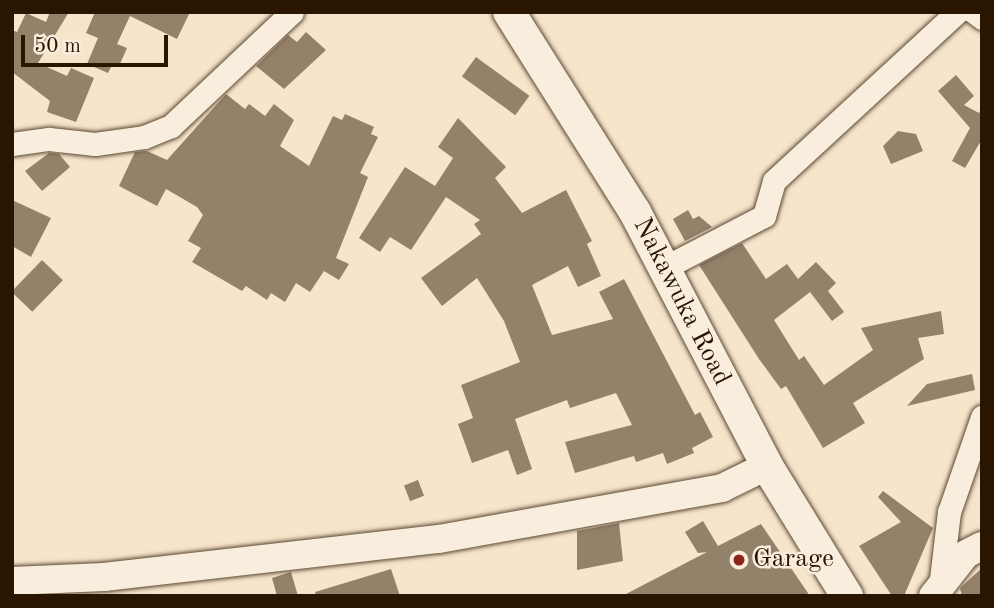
<!DOCTYPE html>
<style>
body{margin:0}
#map{position:relative;width:994px;height:608px;overflow:hidden;background:#f6e4cb;font-family:"Old Standard TT",serif}
div>[style]{position:absolute}
.building>*{inset:0;background:#94816a;transform-origin:0 0}
.roads{filter:drop-shadow(0 0 2px #5c4933) drop-shadow(0 0 2px #5c4933)}
.minor>*{height:23px;margin:-11.5px;padding:0 11.5px;transform-origin:11.5px;border-radius:11.5px;background:#f9eddd}
.tertiary>*{height:28px;margin:-14px;padding:0 14px;transform-origin:14px;border-radius:14px;background:#f9eddd}
.secondary>*{height:32px;margin:-16px;padding:0 16px;transform-origin:16px;border-radius:16px;background:#f9eddd}
.dots>*{width:19px;height:19px;translate:-50% -50%;box-sizing:border-box;border:4px solid #f9eddd;border-radius:50%}
span{translate:-50% -50%;white-space:nowrap;text-align:center;line-height:1.15;-webkit-text-stroke:5px #f9eddd;paint-order:stroke}
.street-label{font-size:26px;color:#291500}
.poi-label{font-size:26px;color:#291500}
.left{translate:0 -50%;text-align:left}
.frame{position:absolute;inset:0;border:14px solid #291500;pointer-events:none}
.scale{position:absolute;left:21px;top:35px;width:147px;height:32px;box-sizing:border-box;border:4px solid #291500;border-top:0;padding-left:9px;font-size:21px;line-height:24px;white-space:nowrap;color:#291500;-webkit-text-stroke:5px #f9eddd;paint-order:stroke}
</style>
<div id="map">
<div class="building">
<div style="clip-path:polygon(50px 12px,69px 12px,38px 63px,67px 76px,71px 68px,94px 78px,76px 122px,47px 112px,50px 101px,12px 72px,12px 30px,17px 32px,26px 13px,46px 22px)"></div>
<div style="clip-path:polygon(95px 12px,190px 12px,177px 39px,130px 16px,117px 44px,127px 48px,119px 66px,113px 63px,108px 73px,87px 64px,98px 38px,86px 33px)"></div>
<div style="clip-path:polygon(306px 32px,326px 50px,284px 89px,256px 66px,288px 35px,297px 42px)"></div>
<div style="left:476px;top:57px;width:66px;height:24px;rotate:36deg"></div>
<div style="clip-path:polygon(956px 75px,974px 96px,964px 105px,979px 113px,982px 108px,982px 139px,965px 168px,952px 161px,970px 128px,938px 91px)"></div>
<div style="clip-path:polygon(226px 94px,245px 109px,249px 104px,265px 116px,274px 104px,294px 120px,280px 146px,309px 166px,333px 116px,342px 120px,345px 114px,374px 127px,371px 134px,378px 137px,360px 173px,368px 177px,336px 258px,349px 264px,339px 280px,324px 271px,310px 292px,296px 283px,285px 302px,271px 293px,267px 300px,246px 286px,242px 291px,192px 262px,201px 248px,188px 241px,203px 215px,197px 207px,166px 189px,157px 206px,119px 186px,135px 152px,147px 151px,167px 160px)"></div>
<div style="clip-path:polygon(458px 118px,506px 167px,495px 178px,522px 213px,566px 190px,592px 241px,587px 244px,601px 276px,578px 287px,568px 266px,532px 285px,552px 335px,613px 319px,599px 292px,624px 279px,695px 415px,700px 412px,713px 437px,692px 448px,694px 453px,667px 464px,663px 453px,636px 462px,634px 456px,575px 473px,565px 442px,632px 425px,616px 393px,570px 408px,567px 400px,515px 419px,532px 469px,517px 475px,508px 450px,472px 463px,458px 424px,473px 418px,461px 385px,520px 362px,504px 321px,477px 278px,442px 306px,421px 278px,481px 234px,474px 224px,480px 220px,446px 197px,411px 250px,390px 237px,380px 252px,359px 238px,405px 167px,435px 186px,453px 158px,438px 147px)"></div>
<div style="clip-path:polygon(898px 131px,916px 134px,923px 151px,891px 164px,883px 146px)"></div>
<div style="clip-path:polygon(49px 153px,59px 154px,70px 167px,42px 191px,25px 171px)"></div>
<div style="clip-path:polygon(12px 200px,51px 218px,31px 257px,12px 246px)"></div>
<div style="clip-path:polygon(688px 210px,693px 219px,699px 216px,712px 227px,685px 241px,673px 219px)"></div>
<div style="clip-path:polygon(742px 243px,766px 279px,787px 264px,798px 279px,816px 262px,836px 283px,828px 291px,844px 312px,832px 321px,810px 292px,774px 320px,799px 360px,804px 356px,824px 385px,873px 350px,861px 328px,941px 311px,944px 334px,918px 338px,924px 359px,853px 403px,865px 423px,823px 448px,786px 386px,781px 389px,759px 359px,699px 265px)"></div>
<div style="left:42px;top:260px;width:29px;height:44px;rotate:44deg"></div>
<div style="clip-path:polygon(972px 374px,975px 390px,907px 406px,927px 384px)"></div>
<div style="left:418px;top:480px;width:17px;height:15px;rotate:69deg"></div>
<div style="clip-path:polygon(883px 491px,933px 528px,904px 596px,892px 596px,859px 546px,901px 522px,878px 497px)"></div>
<div style="clip-path:polygon(703px 521px,718px 546px,761px 524px,810px 596px,622px 596px,707px 552px,698px 553px,685px 532px)"></div>
<div style="clip-path:polygon(619px 523px,623px 561px,577px 570px,577px 531px)"></div>
<div style="clip-path:polygon(982px 568px,982px 596px,962px 596px,960px 588px)"></div>
<div style="clip-path:polygon(391px 569px,400px 596px,316px 596px,315px 592px)"></div>
<div style="clip-path:polygon(291px 572px,298px 596px,277px 596px,272px 578px)"></div>
</div>
<div class="roads">
<div class="minor">
<div style="left:974px;top:12px;width:10px;rotate:37deg"></div>
<div style="left:12px;top:144px;width:37px;rotate:-8deg"></div>
<div style="left:49px;top:139px;width:46px;rotate:6.2deg"></div>
<div style="left:95px;top:144px;width:49px;rotate:-8.1deg"></div>
<div style="left:144px;top:137px;width:29px;rotate:-22deg"></div>
<div style="left:171px;top:126px;width:166px;rotate:-43.3deg"></div>
<div style="left:662px;top:269px;width:115px;rotate:-27.5deg"></div>
<div style="left:764px;top:216px;width:36px;rotate:-74deg"></div>
<div style="left:774px;top:181px;width:249px;rotate:-42.7deg"></div>
<div style="left:940px;top:587px;width:76px;rotate:-83.2deg"></div>
<div style="left:949px;top:512px;width:101px;rotate:-70.8deg"></div>
</div>
<div class="tertiary">
<div style="left:12px;top:581px;width:92px;rotate:-2.5deg"></div>
<div style="left:104px;top:577px;width:337px;rotate:-6.5deg"></div>
<div style="left:439px;top:539px;width:288px;rotate:-10.2deg"></div>
<div style="left:722px;top:488px;width:50px;rotate:-26.1deg"></div>
<div style="left:933px;top:596px;width:53px;rotate:-51.8deg"></div>
<div style="left:966px;top:554px;width:18px;rotate:-27deg"></div>
</div>
<div class="secondary">
<div style="left:509px;top:12px;width:236px;rotate:57.8deg"></div>
<div style="left:635px;top:212px;width:286px;rotate:62.5deg"></div>
<div style="left:767px;top:466px;width:153px;rotate:58.4deg"></div>
</div>
</div>
<div class="dots">
<div style="left:739px;top:560px;background:#8f2418"></div>
</div>
<div class="street-label">
<span style="left:681px;top:302px;rotate:63deg">Nakawuka Road</span>
</div>
<div class="poi-label">
<span class="left" style="left:753px;top:560px">Garage</span>
</div>
<div class="frame"></div>
<div class="scale">50 m</div>
</div>
